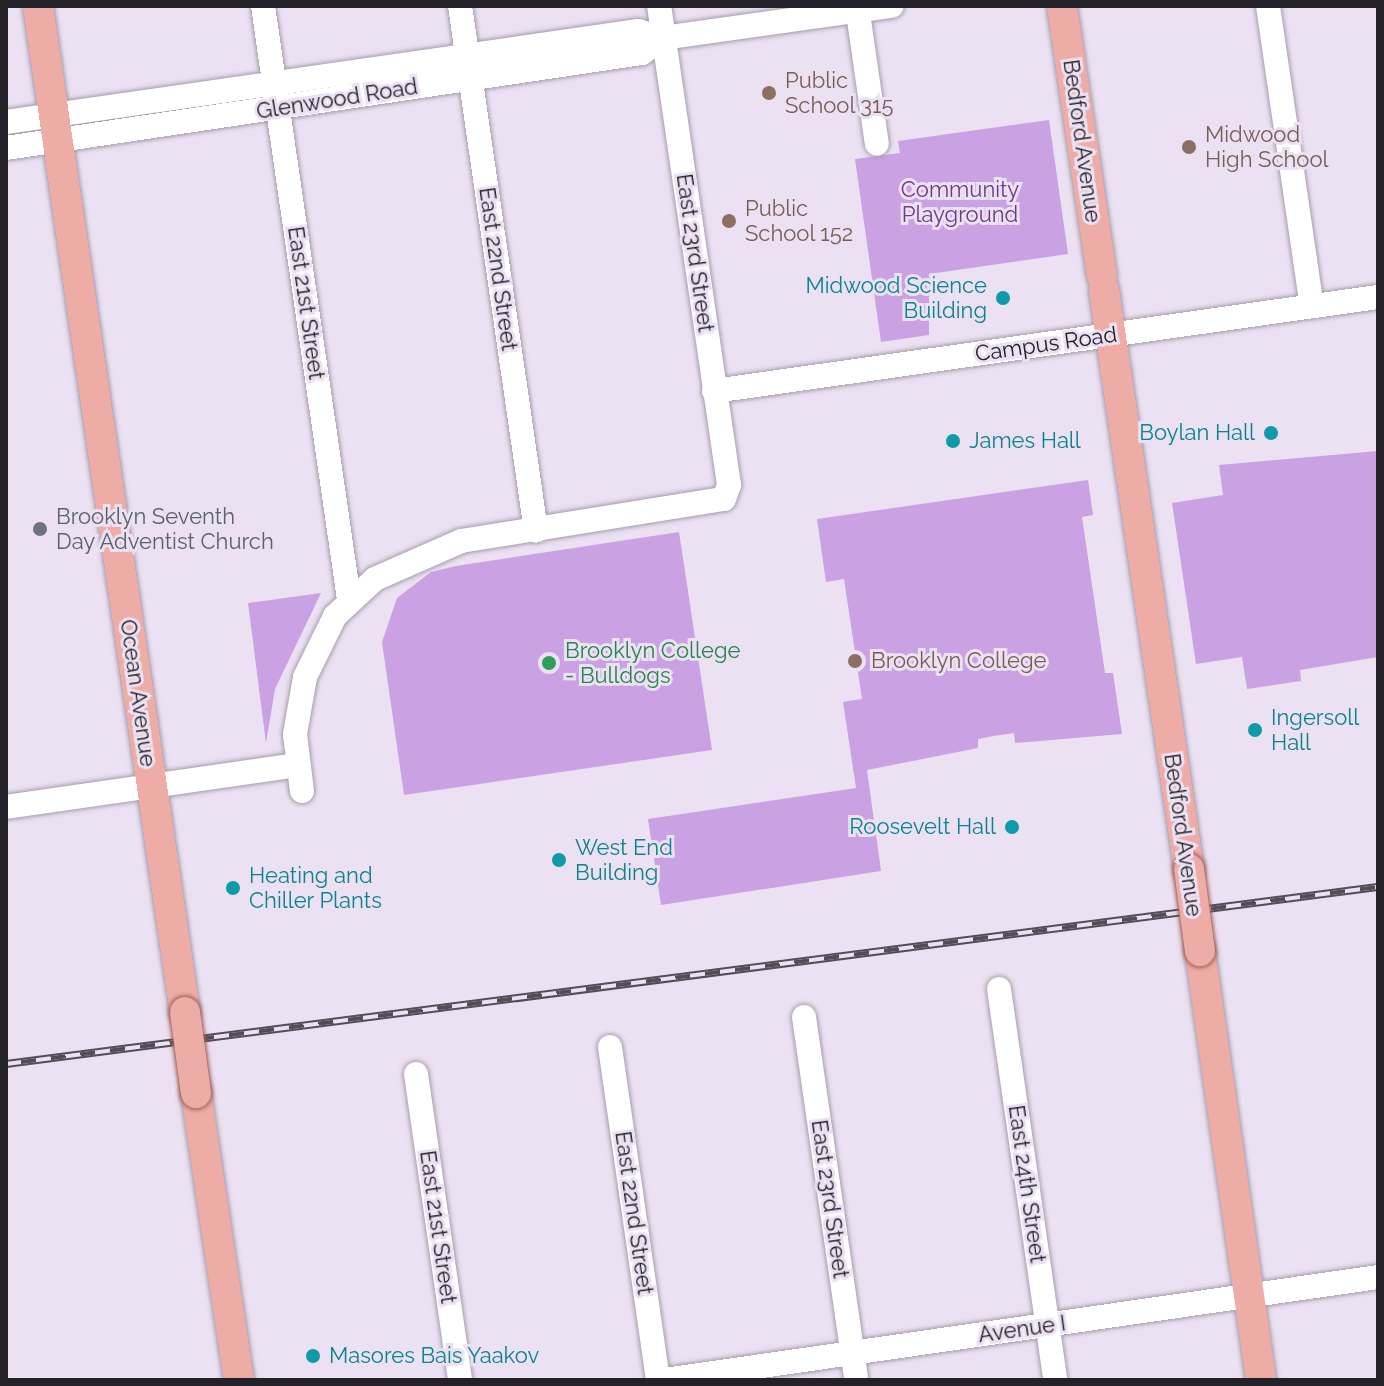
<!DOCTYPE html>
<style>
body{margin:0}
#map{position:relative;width:1384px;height:1386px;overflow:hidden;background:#ebe1f2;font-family:Raleway,sans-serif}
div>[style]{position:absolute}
.green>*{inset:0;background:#caa1e3}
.roads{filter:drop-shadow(0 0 2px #a69cac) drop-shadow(0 0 2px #a69cac)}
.minor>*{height:24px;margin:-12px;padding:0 12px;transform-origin:12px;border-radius:12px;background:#fff}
.major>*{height:30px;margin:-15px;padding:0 15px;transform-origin:15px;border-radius:15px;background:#edada6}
.rail>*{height:8px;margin-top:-4px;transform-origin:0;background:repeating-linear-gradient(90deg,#ebe1f2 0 15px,#524d56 0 30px);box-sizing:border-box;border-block:2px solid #524d56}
.bridges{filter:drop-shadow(0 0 2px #9f5954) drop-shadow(0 0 2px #9f5954)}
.major-bridge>*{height:30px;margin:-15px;padding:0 15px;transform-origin:15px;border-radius:15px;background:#edada6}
.dots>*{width:22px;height:22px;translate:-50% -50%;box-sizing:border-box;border:4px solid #ebe1f2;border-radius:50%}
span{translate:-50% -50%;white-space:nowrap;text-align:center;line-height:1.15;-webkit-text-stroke:6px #ebe1f2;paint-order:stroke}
.education-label{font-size:22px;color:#785e54}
.left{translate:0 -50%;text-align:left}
.street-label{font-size:22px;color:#252128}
.park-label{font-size:22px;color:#6d3a89}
.culture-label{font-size:22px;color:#0d838f}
.right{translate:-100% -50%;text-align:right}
.worship-label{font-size:22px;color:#5b616d}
.leisure-label{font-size:22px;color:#27864d}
.frame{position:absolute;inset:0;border:8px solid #252128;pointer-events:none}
</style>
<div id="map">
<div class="green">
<div style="clip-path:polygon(1049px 120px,1068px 254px,929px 274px,929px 335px,881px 342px,855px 159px,900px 153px,898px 141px)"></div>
<div style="clip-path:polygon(1378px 451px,1378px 657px,1300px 670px,1301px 681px,1247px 689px,1242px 657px,1196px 664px,1172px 503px,1223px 495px,1219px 465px)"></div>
<div style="clip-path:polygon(1088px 480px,1093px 515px,1082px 517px,1105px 673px,1113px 673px,1122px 734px,1015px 743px,1014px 733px,994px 736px,978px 739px,978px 748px,867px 770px,881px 871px,661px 905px,648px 819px,856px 788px,843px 702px,862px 699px,844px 579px,826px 582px,817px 519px)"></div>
<div style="clip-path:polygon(679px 532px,712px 750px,404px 795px,382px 642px,397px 598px,431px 572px,456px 566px)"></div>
<div style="clip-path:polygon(321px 593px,275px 689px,266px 743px,248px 603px)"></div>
</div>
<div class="roads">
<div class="minor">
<div style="left:263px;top:6px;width:599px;rotate:81.75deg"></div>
<div style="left:460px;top:6px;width:530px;rotate:81.76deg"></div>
<div style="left:857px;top:6px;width:139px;rotate:81.8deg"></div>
<div style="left:1268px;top:6px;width:303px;rotate:81.7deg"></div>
<div style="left:6px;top:122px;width:639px;rotate:-8.19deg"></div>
<div style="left:638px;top:31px;width:26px;rotate:16deg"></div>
<div style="left:663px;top:38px;width:231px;rotate:-8deg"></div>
<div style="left:6px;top:148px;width:643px;rotate:-8.5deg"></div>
<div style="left:642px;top:53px;width:26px;rotate:-36deg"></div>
<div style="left:714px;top:391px;width:671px;rotate:-8.06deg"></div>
<div style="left:302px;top:791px;width:57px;rotate:-97deg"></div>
<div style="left:295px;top:734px;width:58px;rotate:-80deg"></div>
<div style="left:305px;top:677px;width:68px;rotate:-63.8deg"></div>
<div style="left:335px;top:616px;width:54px;rotate:-42.8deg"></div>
<div style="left:375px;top:579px;width:94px;rotate:-23.8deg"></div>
<div style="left:461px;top:541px;width:266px;rotate:-9.1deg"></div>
<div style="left:724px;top:499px;width:15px;rotate:-70deg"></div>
<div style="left:729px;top:485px;width:484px;rotate:-98.3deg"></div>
<div style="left:6px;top:807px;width:293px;rotate:-8.2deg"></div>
<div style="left:999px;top:989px;width:395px;rotate:81.8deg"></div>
<div style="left:804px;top:1017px;width:367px;rotate:81.8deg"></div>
<div style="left:610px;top:1047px;width:336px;rotate:81.8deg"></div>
<div style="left:416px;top:1074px;width:309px;rotate:81.8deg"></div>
<div style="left:665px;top:1380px;width:720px;rotate:-8.22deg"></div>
</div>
<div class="major">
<div style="left:38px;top:6px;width:1017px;rotate:81.69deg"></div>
<div style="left:1062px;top:6px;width:273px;rotate:81.6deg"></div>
<div style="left:1104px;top:290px;width:585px;rotate:81.65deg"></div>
<div style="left:1200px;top:951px;width:433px;rotate:81.9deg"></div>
<div style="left:196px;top:1093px;width:290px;rotate:81.5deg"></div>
</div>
</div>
<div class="rail">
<div style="left:6px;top:1064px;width:1383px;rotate:-7.35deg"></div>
</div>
<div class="bridges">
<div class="major-bridge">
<div style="left:1189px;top:869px;width:83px;rotate:82.4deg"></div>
<div style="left:185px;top:1012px;width:82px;rotate:82.3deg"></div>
</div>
</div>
<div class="dots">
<div style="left:769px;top:93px;background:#8d6e63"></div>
<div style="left:1189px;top:147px;background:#8d6e63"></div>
<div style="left:729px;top:221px;background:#8d6e63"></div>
<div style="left:1003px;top:298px;background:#0f9aa8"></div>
<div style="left:1271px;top:433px;background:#0f9aa8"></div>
<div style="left:953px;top:441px;background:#0f9aa8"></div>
<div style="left:40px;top:529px;background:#6b7280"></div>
<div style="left:855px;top:661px;background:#8d6e63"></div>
<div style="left:549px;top:663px;background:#2e9e5b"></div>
<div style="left:1255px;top:730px;background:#0f9aa8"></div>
<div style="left:1012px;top:827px;background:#0f9aa8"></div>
<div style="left:559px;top:860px;background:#0f9aa8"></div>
<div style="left:233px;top:888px;background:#0f9aa8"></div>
<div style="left:313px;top:1356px;background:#0f9aa8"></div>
</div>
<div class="education-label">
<span class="left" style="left:785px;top:93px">Public<br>School 315</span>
<span class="left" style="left:1205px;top:147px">Midwood<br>High School</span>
<span class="left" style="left:745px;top:221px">Public<br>School 152</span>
<span class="left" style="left:871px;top:661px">Brooklyn College</span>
</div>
<div class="street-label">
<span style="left:337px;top:99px;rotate:-9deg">Glenwood Road</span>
<span style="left:1082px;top:141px;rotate:82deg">Bedford Avenue</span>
<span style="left:695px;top:253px;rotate:82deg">East 23rd Street</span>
<span style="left:498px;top:269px;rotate:82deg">East 22nd Street</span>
<span style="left:306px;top:303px;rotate:82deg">East 21st Street</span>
<span style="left:1046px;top:344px;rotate:-8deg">Campus Road</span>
<span style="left:138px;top:693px;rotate:82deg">Ocean Avenue</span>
<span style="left:1183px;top:835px;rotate:82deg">Bedford Avenue</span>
<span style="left:1027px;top:1184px;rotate:82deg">East 24th Street</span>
<span style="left:830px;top:1199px;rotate:82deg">East 23rd Street</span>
<span style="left:634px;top:1213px;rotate:82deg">East 22nd Street</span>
<span style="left:438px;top:1227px;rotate:82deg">East 21st Street</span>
<span style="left:1022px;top:1329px;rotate:-8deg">Avenue I</span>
</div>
<div class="park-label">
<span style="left:960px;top:202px">Community<br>Playground</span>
</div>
<div class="culture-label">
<span class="right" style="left:987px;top:298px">Midwood Science<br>Building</span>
<span class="right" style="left:1255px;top:433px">Boylan Hall</span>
<span class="left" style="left:969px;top:441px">James Hall</span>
<span class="left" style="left:1271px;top:730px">Ingersoll<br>Hall</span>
<span class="right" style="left:996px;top:827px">Roosevelt Hall</span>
<span class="left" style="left:575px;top:860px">West End<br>Building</span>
<span class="left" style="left:249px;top:888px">Heating and<br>Chiller Plants</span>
<span class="left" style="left:329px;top:1356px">Masores Bais Yaakov</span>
</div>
<div class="worship-label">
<span class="left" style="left:56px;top:529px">Brooklyn Seventh<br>Day Adventist Church</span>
</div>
<div class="leisure-label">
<span class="left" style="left:565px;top:663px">Brooklyn College<br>- Bulldogs</span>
</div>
<div class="frame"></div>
</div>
